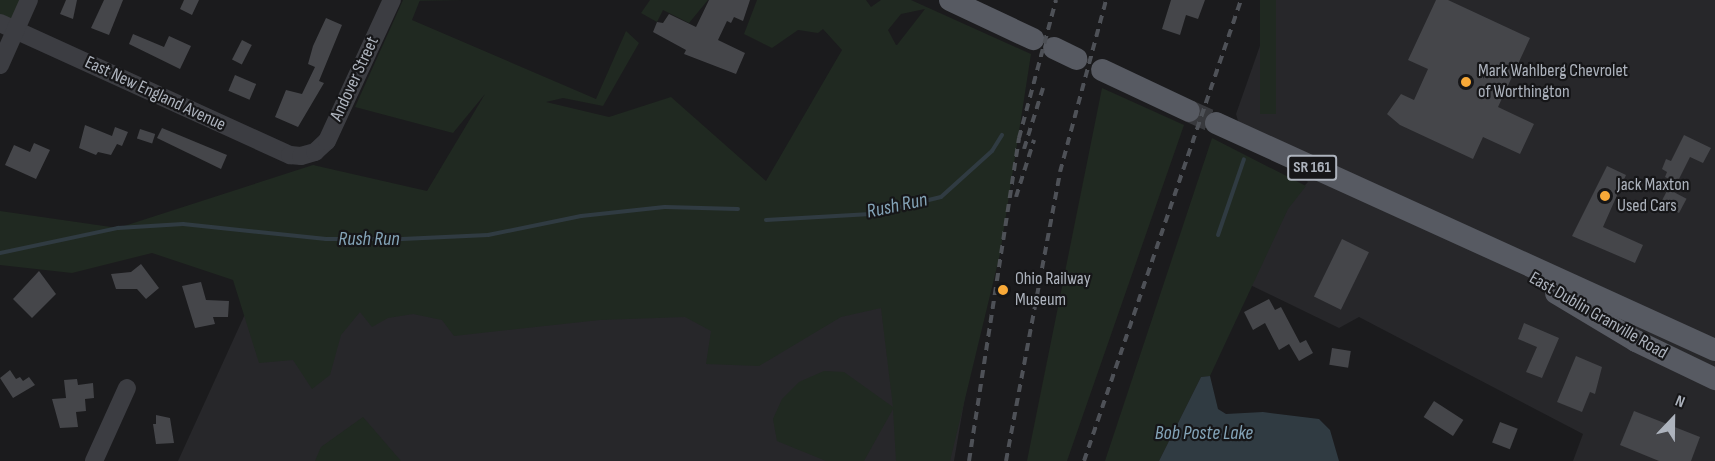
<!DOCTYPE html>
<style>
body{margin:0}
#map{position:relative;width:1715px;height:461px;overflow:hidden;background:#1b1b1d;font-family:"Sofia Sans Condensed",sans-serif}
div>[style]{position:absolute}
.built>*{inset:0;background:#27272a}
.green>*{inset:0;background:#202921;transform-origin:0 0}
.water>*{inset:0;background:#303b42}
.stream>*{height:4px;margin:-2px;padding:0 2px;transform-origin:2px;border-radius:2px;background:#303b42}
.building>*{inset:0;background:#45464a;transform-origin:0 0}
.major-tunnel>*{height:22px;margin-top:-11px;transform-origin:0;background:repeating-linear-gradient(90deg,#38393d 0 22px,transparent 0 33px)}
.minor>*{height:18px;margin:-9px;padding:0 9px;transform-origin:9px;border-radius:9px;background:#3c3d42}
.major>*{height:22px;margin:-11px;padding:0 11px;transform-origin:11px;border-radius:11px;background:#575a62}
.rail>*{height:4px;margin-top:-2px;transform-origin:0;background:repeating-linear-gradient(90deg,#4e5157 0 8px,transparent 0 14px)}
.dots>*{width:16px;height:16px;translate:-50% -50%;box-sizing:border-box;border:3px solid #161618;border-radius:50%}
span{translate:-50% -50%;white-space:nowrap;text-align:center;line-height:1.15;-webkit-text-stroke:4.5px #161618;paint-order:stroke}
.shield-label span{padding:2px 4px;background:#161618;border:2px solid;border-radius:4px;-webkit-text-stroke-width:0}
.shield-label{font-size:16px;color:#adb3bd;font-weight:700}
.poi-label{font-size:18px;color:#adb3bd}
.left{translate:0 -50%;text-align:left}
.street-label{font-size:18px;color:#adb3bd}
.water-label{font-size:20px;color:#84a4b8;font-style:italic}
.north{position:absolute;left:1643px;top:389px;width:60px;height:60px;-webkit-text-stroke:4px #161618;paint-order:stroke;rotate:22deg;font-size:16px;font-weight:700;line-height:24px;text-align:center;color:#adb3bd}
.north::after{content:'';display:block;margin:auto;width:21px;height:27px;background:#adb3bd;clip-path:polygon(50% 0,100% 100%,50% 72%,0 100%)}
</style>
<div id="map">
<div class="built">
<div style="clip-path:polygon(1276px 0,1715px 0,1715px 461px,1573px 461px,1583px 434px,1359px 317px,1339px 328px,1244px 282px,1284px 207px,1308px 182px,1238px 121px,1236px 114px)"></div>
<div style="clip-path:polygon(313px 165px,429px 218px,980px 309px,954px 461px,178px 461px)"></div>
</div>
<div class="green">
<div style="clip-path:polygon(0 0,29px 0,15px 30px,0 23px)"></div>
<div style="clip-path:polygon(evenodd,403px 0,420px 0,412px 20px,596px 99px,626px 31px,639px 43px,603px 106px,563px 98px,546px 102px,609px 117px,671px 97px,766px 181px,842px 50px,823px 29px,818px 33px,798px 30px,772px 48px,744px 34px,757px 0,866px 0,871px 7px,881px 0,911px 0,1031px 54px,1000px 254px,950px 461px,896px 461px,893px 409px,864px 461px,826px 461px,777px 441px,773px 419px,782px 399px,799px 382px,824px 371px,844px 372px,893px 407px,881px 308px,841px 317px,759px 366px,706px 364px,711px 331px,685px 317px,600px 320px,454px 336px,442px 320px,413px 314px,388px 318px,372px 327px,360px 312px,341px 335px,330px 375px,312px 389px,293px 360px,259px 363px,233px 280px,152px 253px,72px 273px,0 265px,0 211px,118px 228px,313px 165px,427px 191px,485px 94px,453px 133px,355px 107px,403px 0,925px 9px,897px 45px,896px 45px,888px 30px,901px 14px,925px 9px)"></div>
<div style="clip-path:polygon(650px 0,708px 0,689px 23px,663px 10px,657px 22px,641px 13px)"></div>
<div style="left:1260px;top:0;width:16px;height:114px"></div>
<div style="clip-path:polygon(1102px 88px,1184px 125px,1067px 461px,1027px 461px)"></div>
<div style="clip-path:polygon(1212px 138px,1306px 186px,1288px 209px,1210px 376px,1201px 377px,1159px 461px,1105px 461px)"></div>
<div style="clip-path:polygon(363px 417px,401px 461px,315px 461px,321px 447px)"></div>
</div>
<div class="water">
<div style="clip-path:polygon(1210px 376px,1218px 409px,1226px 414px,1263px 412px,1319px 419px,1330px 430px,1339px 461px,1159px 461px,1201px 377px)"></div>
</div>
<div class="stream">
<div style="left:766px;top:220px;width:105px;rotate:-3.3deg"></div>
<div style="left:871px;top:214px;width:72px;rotate:-13.7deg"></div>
<div style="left:941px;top:197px;width:69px;rotate:-42deg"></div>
<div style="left:992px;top:151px;width:19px;rotate:-58deg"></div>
<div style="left:1218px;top:235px;width:80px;rotate:-71.1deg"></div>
<div style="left:0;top:253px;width:121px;rotate:-12deg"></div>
<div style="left:118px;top:228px;width:65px;rotate:-3.5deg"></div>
<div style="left:183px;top:224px;width:144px;rotate:6deg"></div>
<div style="left:326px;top:239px;width:76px"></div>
<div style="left:402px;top:239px;width:86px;rotate:-2.7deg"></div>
<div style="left:488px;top:235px;width:95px;rotate:-11.5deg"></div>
<div style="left:581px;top:216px;width:84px;rotate:-6.1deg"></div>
<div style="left:665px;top:207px;width:73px;rotate:1.6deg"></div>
</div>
<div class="building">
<div style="clip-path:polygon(66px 0,77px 0,73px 19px,60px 14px)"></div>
<div style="clip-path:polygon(104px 0,123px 0,109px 35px,91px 28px)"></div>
<div style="clip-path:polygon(184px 0,199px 0,192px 15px,180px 9px)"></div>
<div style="clip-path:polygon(709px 0,750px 0,743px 21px,734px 17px,731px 23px,727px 21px,718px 40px,745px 53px,736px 74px,684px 54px,686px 50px,653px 32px,657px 22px,663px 23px,669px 14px,696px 27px)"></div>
<div style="clip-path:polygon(1171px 0,1205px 0,1198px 19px,1186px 15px,1180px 35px,1162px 29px)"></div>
<div style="clip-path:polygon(1436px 0,1448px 0,1530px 38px,1498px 107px,1534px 124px,1520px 154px,1483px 137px,1473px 159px,1400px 125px,1387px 114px,1401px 94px,1414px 100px,1428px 69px,1408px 60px)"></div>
<div style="clip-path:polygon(326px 18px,342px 25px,319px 81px,324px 83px,298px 127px,275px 117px,286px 90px,302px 94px,315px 67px,308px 64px,313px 46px)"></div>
<div style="clip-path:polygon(133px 34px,164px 47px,169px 36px,191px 46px,180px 69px,129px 44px)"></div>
<div style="left:242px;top:40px;width:11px;height:22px;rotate:27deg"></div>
<div style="left:235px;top:75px;width:23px;height:17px;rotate:23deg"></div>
<div style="clip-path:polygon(85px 125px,112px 136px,115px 127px,128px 132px,122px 146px,117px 144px,111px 155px,98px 152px,96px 155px,79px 148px)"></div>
<div style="clip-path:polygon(162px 128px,227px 155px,221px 169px,157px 138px)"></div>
<div style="left:140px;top:129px;width:16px;height:10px;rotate:18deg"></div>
<div style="clip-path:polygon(1684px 135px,1711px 148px,1703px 163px,1690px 157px,1677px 183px,1665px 177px,1667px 172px,1662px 169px,1666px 159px,1671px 161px)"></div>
<div style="clip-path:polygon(34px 143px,50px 150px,36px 179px,5px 165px,14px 145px,30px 152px)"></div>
<div style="clip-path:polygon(1607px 166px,1626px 175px,1603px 227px,1643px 245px,1635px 263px,1572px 236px)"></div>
<div style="left:1668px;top:189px;width:21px;height:16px;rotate:28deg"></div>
<div style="left:1342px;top:239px;width:30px;height:64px;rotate:26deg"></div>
<div style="clip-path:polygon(141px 264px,159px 288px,146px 299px,137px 289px,116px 289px,111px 274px,131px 272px)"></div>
<div style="clip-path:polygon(39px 271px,56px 294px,32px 318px,13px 299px)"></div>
<div style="clip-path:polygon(201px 282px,206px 300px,229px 301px,228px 317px,213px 317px,215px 324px,195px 328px,182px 286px)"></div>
<div style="clip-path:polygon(1269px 299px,1275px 310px,1281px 307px,1300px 343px,1306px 340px,1313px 353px,1299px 361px,1289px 344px,1279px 350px,1265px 323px,1253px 330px,1244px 312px)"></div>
<div style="clip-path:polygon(1524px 323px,1559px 338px,1542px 378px,1526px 372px,1537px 347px,1518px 339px)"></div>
<div style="left:1332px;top:348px;width:19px;height:17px;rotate:9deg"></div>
<div style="clip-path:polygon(1576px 356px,1602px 367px,1595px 394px,1590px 392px,1582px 412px,1557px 402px)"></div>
<div style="clip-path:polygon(10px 370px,16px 379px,20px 377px,23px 381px,29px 377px,35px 385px,13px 398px,0 378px)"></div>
<div style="clip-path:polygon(77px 379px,78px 385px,93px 383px,94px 398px,85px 399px,86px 411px,76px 412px,78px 427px,60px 428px,52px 399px,66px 398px,64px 380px)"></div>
<div style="left:1434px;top:401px;width:35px;height:19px;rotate:33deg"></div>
<div style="clip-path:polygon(1634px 411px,1700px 437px,1691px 461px,1659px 461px,1620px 445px)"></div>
<div style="clip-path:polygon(156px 415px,170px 418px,174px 443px,156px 444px,153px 424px,156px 424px)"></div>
<div style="left:1500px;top:422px;width:19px;height:22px;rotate:21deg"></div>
</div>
<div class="major-tunnel">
<div style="left:1189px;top:111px;width:30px;rotate:24deg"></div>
</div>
<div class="minor">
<div style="left:0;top:23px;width:319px;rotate:24.5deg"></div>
<div style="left:290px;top:155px;width:11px;rotate:5deg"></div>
<div style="left:301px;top:156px;width:15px;rotate:-16deg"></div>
<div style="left:315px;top:152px;width:16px;rotate:-43deg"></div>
<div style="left:327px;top:141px;width:155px;rotate:-65.3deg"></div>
<div style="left:0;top:65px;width:71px;rotate:-66deg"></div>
<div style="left:94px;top:461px;width:80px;rotate:-65.7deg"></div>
</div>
<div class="major">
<div style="left:950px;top:0;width:92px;rotate:25.2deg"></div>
<div style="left:1054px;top:48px;width:25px;rotate:26deg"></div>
<div style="left:1102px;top:70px;width:96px;rotate:25.2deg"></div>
<div style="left:1216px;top:123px;width:548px;rotate:24.46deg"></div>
<div style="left:1556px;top:293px;width:93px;rotate:31deg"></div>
<div style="left:1636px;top:341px;width:88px;rotate:25.7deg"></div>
</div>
<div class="rail">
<div style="left:1024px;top:149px;width:64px;rotate:-72.7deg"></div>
<div style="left:1016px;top:197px;width:60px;rotate:-72.5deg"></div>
<div style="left:969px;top:461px;width:327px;rotate:-81.2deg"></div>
<div style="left:1019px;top:138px;width:143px;rotate:-75deg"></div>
<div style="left:1006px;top:461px;width:294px;rotate:-79.4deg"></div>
<div style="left:1060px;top:172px;width:178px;rotate:-75deg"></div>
<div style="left:1084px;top:461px;width:487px;rotate:-71.2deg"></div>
</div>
<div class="dots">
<div style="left:1466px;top:82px;background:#f8a938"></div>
<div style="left:1605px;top:196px;background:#f8a938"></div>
<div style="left:1003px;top:290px;background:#f8a938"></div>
</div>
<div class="shield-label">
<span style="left:1312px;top:168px">SR 161</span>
</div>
<div class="poi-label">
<span class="left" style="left:1478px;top:82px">Mark Wahlberg Chevrolet<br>of Worthington</span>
<span class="left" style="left:1617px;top:196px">Jack Maxton<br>Used Cars</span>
<span class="left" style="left:1015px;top:290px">Ohio Railway<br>Museum</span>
</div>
<div class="street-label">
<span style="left:355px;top:79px;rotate:-65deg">Andover Street</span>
<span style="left:155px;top:94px;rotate:25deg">East New England Avenue</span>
<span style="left:1598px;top:316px;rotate:30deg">East Dublin Granville Road</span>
</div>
<div class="water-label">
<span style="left:897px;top:206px;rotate:-12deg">Rush Run</span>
<span style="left:369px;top:239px">Rush Run</span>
<span style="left:1204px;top:433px">Bob Poste Lake</span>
</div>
<div class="north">N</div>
</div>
